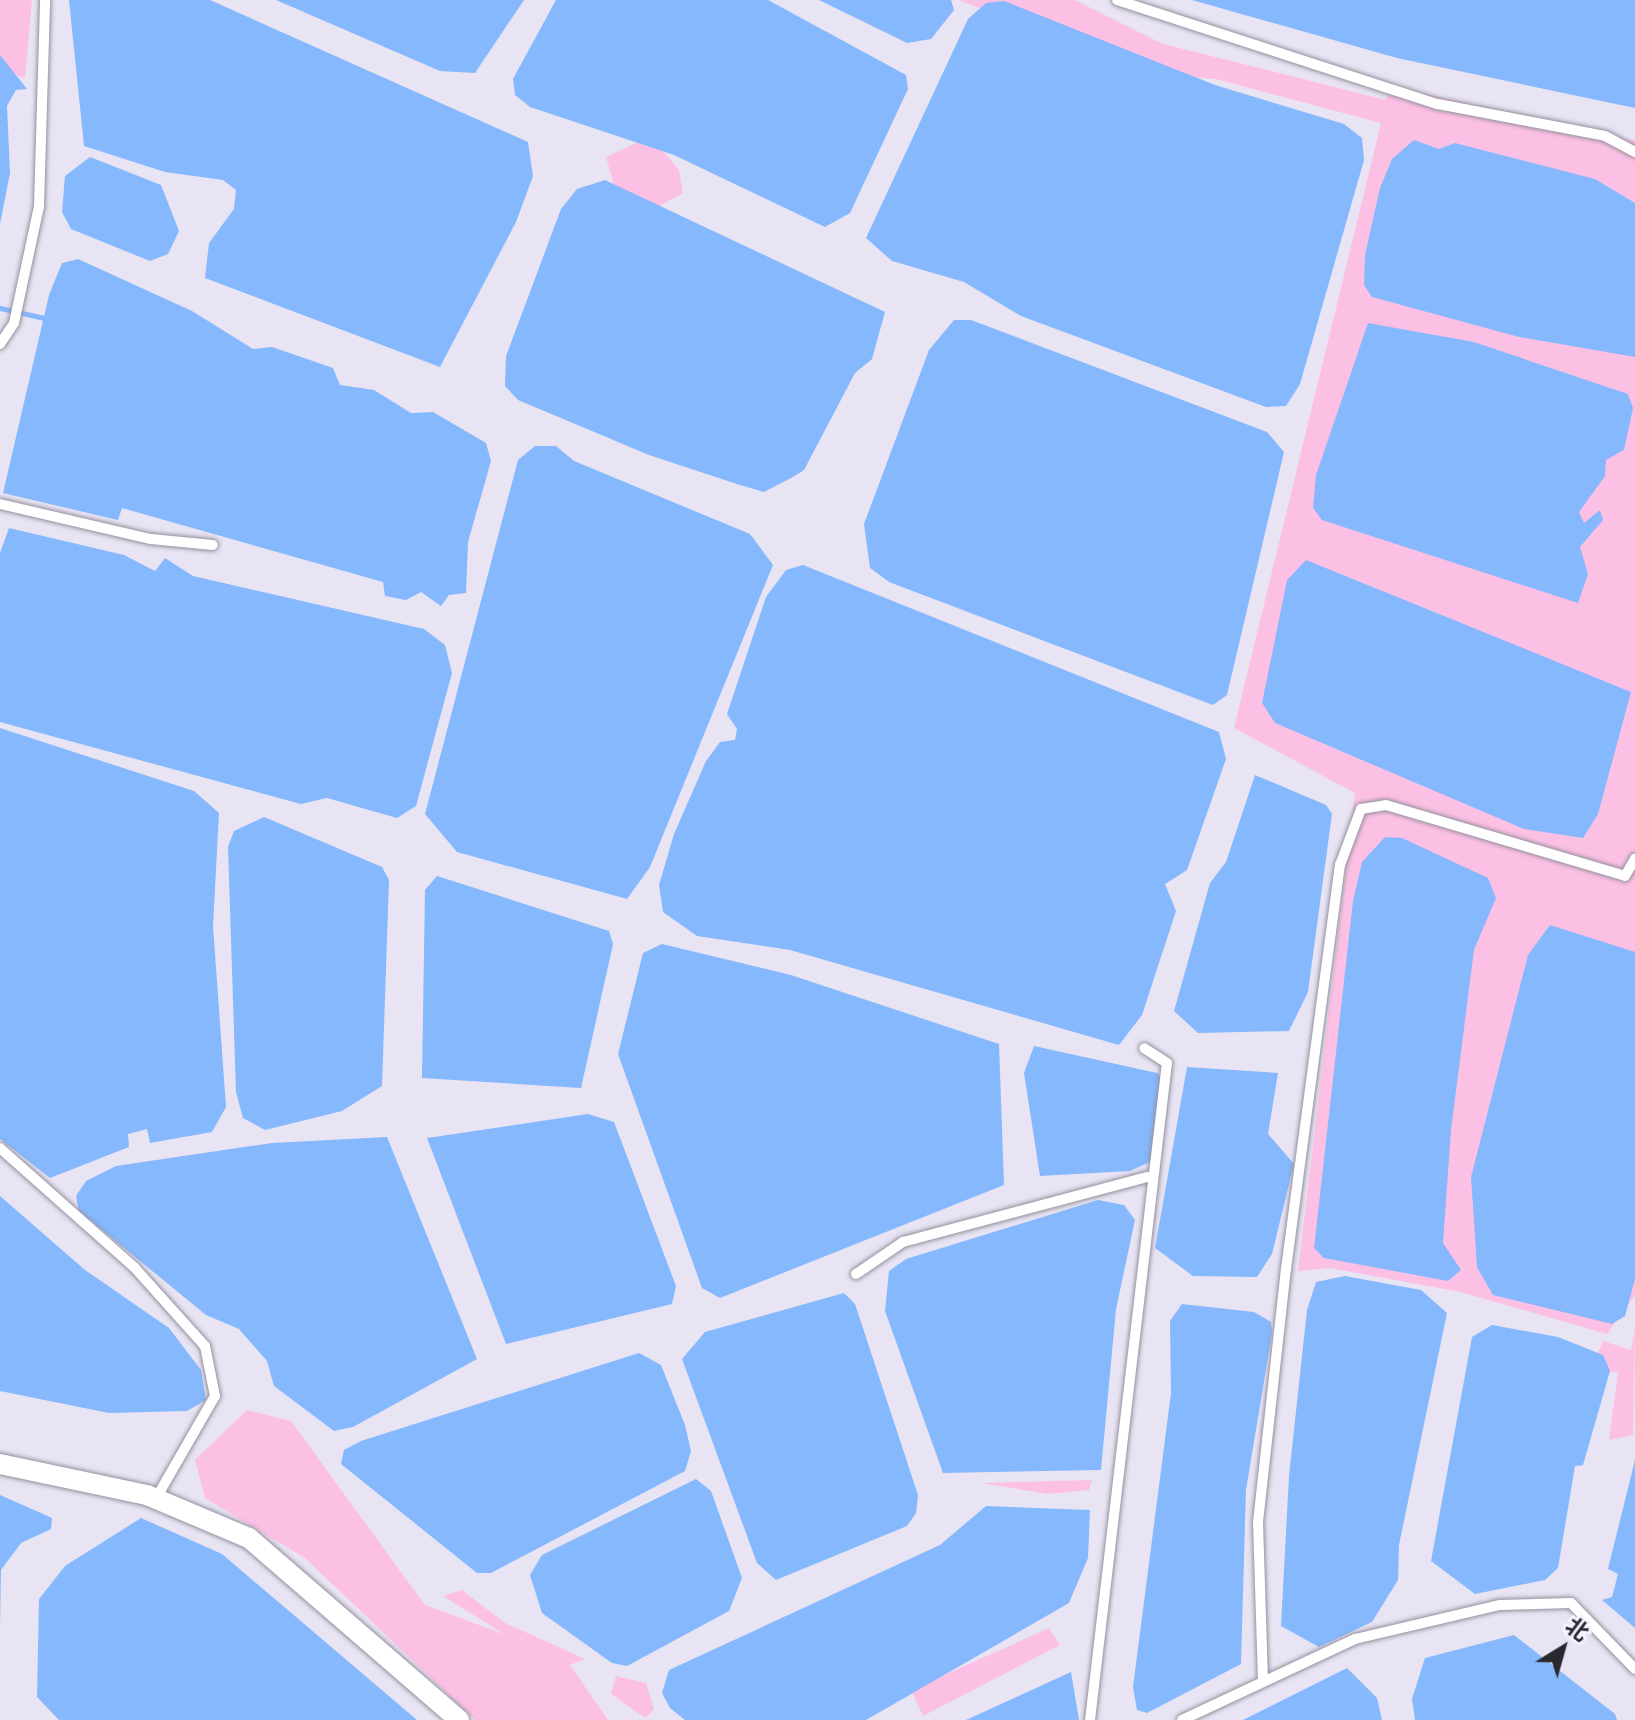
<!DOCTYPE html>
<meta charset="utf-8">
<style>
body{margin:0}
#map{position:relative;width:1635px;height:1720px;overflow:hidden;background:#e8e4f3;font-family:"IBM Plex Sans","Noto Sans SC",sans-serif}
div>[style]{position:absolute}
.green>*{inset:0;background:#fdc0e5}
.water>*{inset:0;background:#85b8fd}
.stream>*{height:5px;margin:-2.5px;padding:0 2.5px;transform-origin:2.5px;border-radius:2.5px;background:#85b8fd}
.roads{filter:drop-shadow(0 0 2px #94909f) drop-shadow(0 0 2px #94909f)}
.lane>*{height:10px;margin:-5px;padding:0 5px;transform-origin:5px;border-radius:5px;background:#fff}
.street>*{height:20px;margin:-10px;padding:0 10px;transform-origin:10px;border-radius:10px;background:#fff}
span{translate:-50% -50%;white-space:nowrap;text-align:center;line-height:1.15;-webkit-text-stroke:6px #f5f2fe;paint-order:stroke}
.north{position:absolute;left:1523px;top:1608px;width:80px;height:80px;-webkit-text-stroke:6px #f5f2fe;paint-order:stroke;rotate:37deg;font-size:22px;font-weight:700;line-height:32px;text-align:center;color:#29282e}
.north::after{content:'';display:block;margin:auto;width:28px;height:36px;background:#29282e;clip-path:polygon(50% 0,100% 100%,50% 72%,0 100%)}
</style>
<div id="map">
<div class="green">
<div style="clip-path:polygon(0 0,32px 0,25px 78px,10px 74px,0 55px)"></div>
<div style="clip-path:polygon(959px 0,1075px 0,1163px 44px,1386px 100px,1390px 86px,1635px 141px,1635px 1295px,1607px 1334px,1461px 1292px,1330px 1268px,1298px 1271px,1355px 793px,1234px 728px,1381px 123px,1216px 79px,1146px 74px)"></div>
<div style="clip-path:polygon(651px 136px,679px 170px,683px 193px,650px 211px,619px 203px,606px 157px)"></div>
<div style="clip-path:polygon(1635px 1328px,1633px 1435px,1609px 1440px,1618px 1372px,1591px 1370px,1603px 1341px,1631px 1350px)"></div>
<div style="clip-path:polygon(247px 1410px,291px 1421px,425px 1605px,504px 1634px,443px 1596px,462px 1590px,505px 1623px,585px 1659px,570px 1665px,608px 1720px,475px 1720px,306px 1559px,205px 1498px,195px 1460px)"></div>
<div style="clip-path:polygon(1092px 1480px,1089px 1490px,1048px 1494px,981px 1483px)"></div>
<div style="clip-path:polygon(1049px 1628px,1060px 1645px,923px 1716px,911px 1690px)"></div>
<div style="clip-path:polygon(616px 1676px,646px 1683px,654px 1709px,645px 1718px,611px 1694px)"></div>
</div>
<div class="water">
<div style="clip-path:polygon(69px 0,210px 0,528px 142px,533px 176px,516px 222px,440px 367px,205px 278px,209px 243px,234px 209px,236px 190px,223px 180px,165px 172px,84px 146px)"></div>
<div style="clip-path:polygon(276px 0,524px 0,475px 73px,440px 71px)"></div>
<div style="clip-path:polygon(556px 0,768px 0,906px 75px,908px 89px,850px 213px,825px 227px,674px 155px,530px 107px,515px 95px,513px 79px)"></div>
<div style="clip-path:polygon(819px 0,951px 0,954px 10px,931px 39px,907px 43px)"></div>
<div style="clip-path:polygon(1192px 0,1635px 0,1635px 108px,1397px 58px)"></div>
<div style="clip-path:polygon(1004px 1px,1215px 85px,1344px 124px,1362px 138px,1364px 160px,1300px 384px,1286px 406px,1266px 407px,1021px 316px,964px 282px,892px 261px,866px 238px,968px 19px,986px 3px)"></div>
<div style="clip-path:polygon(0 55px,27px 89px,16px 90px,7px 106px,10px 173px,0 224px)"></div>
<div style="clip-path:polygon(1414px 140px,1439px 149px,1455px 143px,1595px 179px,1635px 203px,1635px 357px,1519px 337px,1372px 297px,1364px 285px,1365px 255px,1380px 188px,1392px 159px)"></div>
<div style="clip-path:polygon(90px 157px,161px 185px,179px 231px,168px 254px,150px 261px,71px 229px,62px 212px,65px 176px)"></div>
<div style="clip-path:polygon(605px 180px,885px 312px,872px 359px,855px 373px,804px 470px,793px 477px,764px 492px,740px 485px,649px 455px,518px 400px,505px 386px,506px 356px,561px 209px,577px 189px)"></div>
<div style="clip-path:polygon(78px 259px,192px 311px,253px 349px,272px 347px,333px 368px,340px 385px,374px 390px,411px 413px,433px 412px,486px 443px,491px 461px,468px 542px,466px 593px,449px 595px,441px 606px,421px 592px,406px 600px,385px 596px,383px 582px,122px 508px,118px 520px,3px 493px,49px 295px,62px 263px)"></div>
<div style="clip-path:polygon(954px 320px,971px 320px,1267px 432px,1284px 452px,1227px 695px,1213px 705px,889px 582px,870px 568px,864px 524px,929px 350px)"></div>
<div style="clip-path:polygon(1368px 323px,1474px 342px,1628px 394px,1633px 408px,1624px 450px,1606px 460px,1605px 476px,1579px 512px,1584px 523px,1600px 510px,1603px 520px,1580px 547px,1588px 574px,1578px 603px,1322px 520px,1313px 508px,1316px 475px)"></div>
<div style="clip-path:polygon(535px 446px,556px 446px,574px 461px,750px 534px,773px 565px,650px 867px,627px 899px,457px 852px,425px 814px,518px 460px)"></div>
<div style="clip-path:polygon(9px 528px,124px 555px,155px 571px,165px 558px,193px 576px,424px 629px,445px 645px,452px 673px,416px 806px,397px 818px,327px 798px,301px 804px,0 722px,0 553px)"></div>
<div style="clip-path:polygon(1306px 560px,1631px 692px,1598px 814px,1583px 838px,1524px 829px,1275px 723px,1262px 703px,1287px 580px)"></div>
<div style="clip-path:polygon(803px 565px,1219px 732px,1226px 759px,1187px 870px,1165px 884px,1176px 911px,1142px 1015px,1119px 1045px,790px 950px,697px 936px,663px 912px,659px 885px,674px 834px,706px 761px,720px 742px,735px 740px,737px 729px,727px 714px,766px 597px,786px 570px)"></div>
<div style="clip-path:polygon(0 728px,194px 791px,219px 813px,213px 926px,226px 1107px,212px 1132px,150px 1143px,147px 1129px,128px 1134px,129px 1147px,50px 1178px,0 1139px)"></div>
<div style="clip-path:polygon(1255px 775px,1326px 805px,1332px 814px,1308px 992px,1289px 1031px,1198px 1033px,1174px 1011px,1210px 883px,1226px 862px)"></div>
<div style="clip-path:polygon(264px 817px,382px 867px,389px 880px,382px 1086px,342px 1111px,265px 1130px,243px 1118px,236px 1092px,228px 847px,234px 831px)"></div>
<div style="clip-path:polygon(1385px 837px,1402px 838px,1488px 878px,1496px 898px,1474px 950px,1451px 1130px,1443px 1243px,1461px 1270px,1448px 1281px,1324px 1258px,1314px 1248px,1353px 901px,1362px 862px)"></div>
<div style="clip-path:polygon(437px 876px,609px 931px,613px 944px,581px 1088px,422px 1078px,425px 890px)"></div>
<div style="clip-path:polygon(1550px 925px,1635px 952px,1635px 1279px,1625px 1316px,1612px 1324px,1493px 1295px,1477px 1267px,1471px 1177px,1528px 955px)"></div>
<div style="clip-path:polygon(662px 944px,791px 975px,999px 1044px,1004px 1185px,720px 1298px,702px 1288px,618px 1054px,643px 953px)"></div>
<div style="clip-path:polygon(1034px 1046px,1157px 1073px,1167px 1085px,1152px 1161px,1130px 1171px,1040px 1176px,1024px 1073px)"></div>
<div style="clip-path:polygon(1187px 1067px,1278px 1073px,1268px 1134px,1294px 1164px,1272px 1254px,1257px 1277px,1193px 1276px,1155px 1248px)"></div>
<div style="clip-path:polygon(588px 1114px,614px 1122px,676px 1286px,672px 1304px,506px 1344px,427px 1138px)"></div>
<div style="clip-path:polygon(387px 1137px,477px 1359px,353px 1427px,334px 1431px,274px 1386px,267px 1361px,239px 1329px,206px 1315px,79px 1211px,76px 1196px,86px 1181px,116px 1166px,272px 1143px)"></div>
<div style="clip-path:polygon(0 1196px,85px 1270px,169px 1328px,201px 1370px,206px 1400px,187px 1411px,109px 1413px,0 1391px)"></div>
<div style="clip-path:polygon(1098px 1200px,1124px 1205px,1135px 1220px,1116px 1309px,1101px 1470px,943px 1473px,885px 1311px,889px 1271px,906px 1259px)"></div>
<div style="clip-path:polygon(1345px 1276px,1421px 1290px,1447px 1313px,1399px 1545px,1398px 1580px,1372px 1622px,1319px 1647px,1281px 1626px,1289px 1476px,1307px 1310px,1316px 1282px)"></div>
<div style="clip-path:polygon(844px 1293px,855px 1304px,918px 1495px,916px 1513px,907px 1526px,776px 1580px,757px 1563px,682px 1359px,705px 1332px)"></div>
<div style="clip-path:polygon(1182px 1304px,1254px 1312px,1271px 1322px,1272px 1333px,1246px 1490px,1241px 1664px,1147px 1713px,1137px 1710px,1133px 1687px,1171px 1393px,1170px 1321px)"></div>
<div style="clip-path:polygon(1492px 1325px,1558px 1337px,1603px 1355px,1610px 1371px,1583px 1465px,1575px 1466px,1558px 1568px,1545px 1580px,1475px 1594px,1431px 1561px,1472px 1337px)"></div>
<div style="clip-path:polygon(639px 1353px,661px 1365px,685px 1425px,691px 1451px,685px 1471px,491px 1573px,477px 1573px,341px 1464px,344px 1450px,361px 1441px)"></div>
<div style="clip-path:polygon(1635px 1460px,1635px 1628px,1602px 1600px,1612px 1597px,1618px 1574px,1608px 1569px)"></div>
<div style="clip-path:polygon(696px 1479px,711px 1491px,742px 1578px,729px 1611px,627px 1666px,612px 1663px,542px 1613px,530px 1575px,542px 1555px)"></div>
<div style="clip-path:polygon(0 1495px,52px 1518px,51px 1529px,21px 1543px,1px 1570px,0 1627px)"></div>
<div style="clip-path:polygon(986px 1506px,1090px 1510px,1088px 1558px,1069px 1603px,866px 1720px,685px 1720px,670px 1708px,662px 1693px,669px 1670px,940px 1545px)"></div>
<div style="clip-path:polygon(141px 1518px,222px 1554px,417px 1720px,59px 1720px,37px 1697px,39px 1599px,65px 1566px)"></div>
<div style="clip-path:polygon(1514px 1635px,1615px 1714px,1617px 1720px,1415px 1720px,1412px 1699px,1425px 1658px)"></div>
<div style="clip-path:polygon(1347px 1668px,1377px 1698px,1382px 1720px,1243px 1720px)"></div>
<div style="clip-path:polygon(1071px 1672px,1079px 1720px,966px 1720px)"></div>
</div>
<div class="stream">
<div style="left:0;top:308px;width:50px;rotate:12.7deg"></div>
</div>
<div class="roads">
<div class="lane">
<div style="left:1117px;top:0;width:337px;rotate:18deg"></div>
<div style="left:1438px;top:104px;width:170px;rotate:10.8deg"></div>
<div style="left:1605px;top:136px;width:34px;rotate:28deg"></div>
<div style="left:0;top:344px;width:25px;rotate:-56deg"></div>
<div style="left:14px;top:323px;width:120px;rotate:-77.9deg"></div>
<div style="left:39px;top:206px;width:206px;rotate:-88.3deg"></div>
<div style="left:0;top:504px;width:155px;rotate:13.1deg"></div>
<div style="left:151px;top:539px;width:62px;rotate:5.5deg"></div>
<div style="left:0;top:1148px;width:179px;rotate:41.6deg"></div>
<div style="left:134px;top:1267px;width:106px;rotate:48.1deg"></div>
<div style="left:205px;top:1346px;width:51px;rotate:78.7deg"></div>
<div style="left:215px;top:1396px;width:118px;rotate:120deg"></div>
<div style="left:856px;top:1274px;width:57px;rotate:-34.2deg"></div>
<div style="left:903px;top:1242px;width:253px;rotate:-14.9deg"></div>
<div style="left:1263px;top:1681px;width:159px;rotate:-91.8deg"></div>
<div style="left:1258px;top:1522px;width:255px;rotate:-83.7deg"></div>
<div style="left:1286px;top:1269px;width:408px;rotate:-82.4deg"></div>
<div style="left:1340px;top:865px;width:60px;rotate:-69.4deg"></div>
<div style="left:1361px;top:809px;width:25px;rotate:-9deg"></div>
<div style="left:1386px;top:805px;width:249px;rotate:16.5deg"></div>
<div style="left:1625px;top:876px;width:20px;rotate:-60deg"></div>
<div style="left:1090px;top:1720px;width:661px;rotate:-83.32deg"></div>
<div style="left:1167px;top:1063px;width:27px;rotate:-147deg"></div>
<div style="left:1182px;top:1720px;width:191px;rotate:-25.1deg"></div>
<div style="left:1355px;top:1639px;width:149px;rotate:-13.2deg"></div>
<div style="left:1500px;top:1605px;width:71px;rotate:-1.6deg"></div>
<div style="left:1571px;top:1603px;width:92px;rotate:45.9deg"></div>
</div>
<div class="street">
<div style="left:0;top:1464px;width:150px;rotate:11.9deg"></div>
<div style="left:147px;top:1495px;width:111px;rotate:22.9deg"></div>
<div style="left:249px;top:1538px;width:278px;rotate:40.9deg"></div>
</div>
</div>
<div class="north">北</div>
</div>
